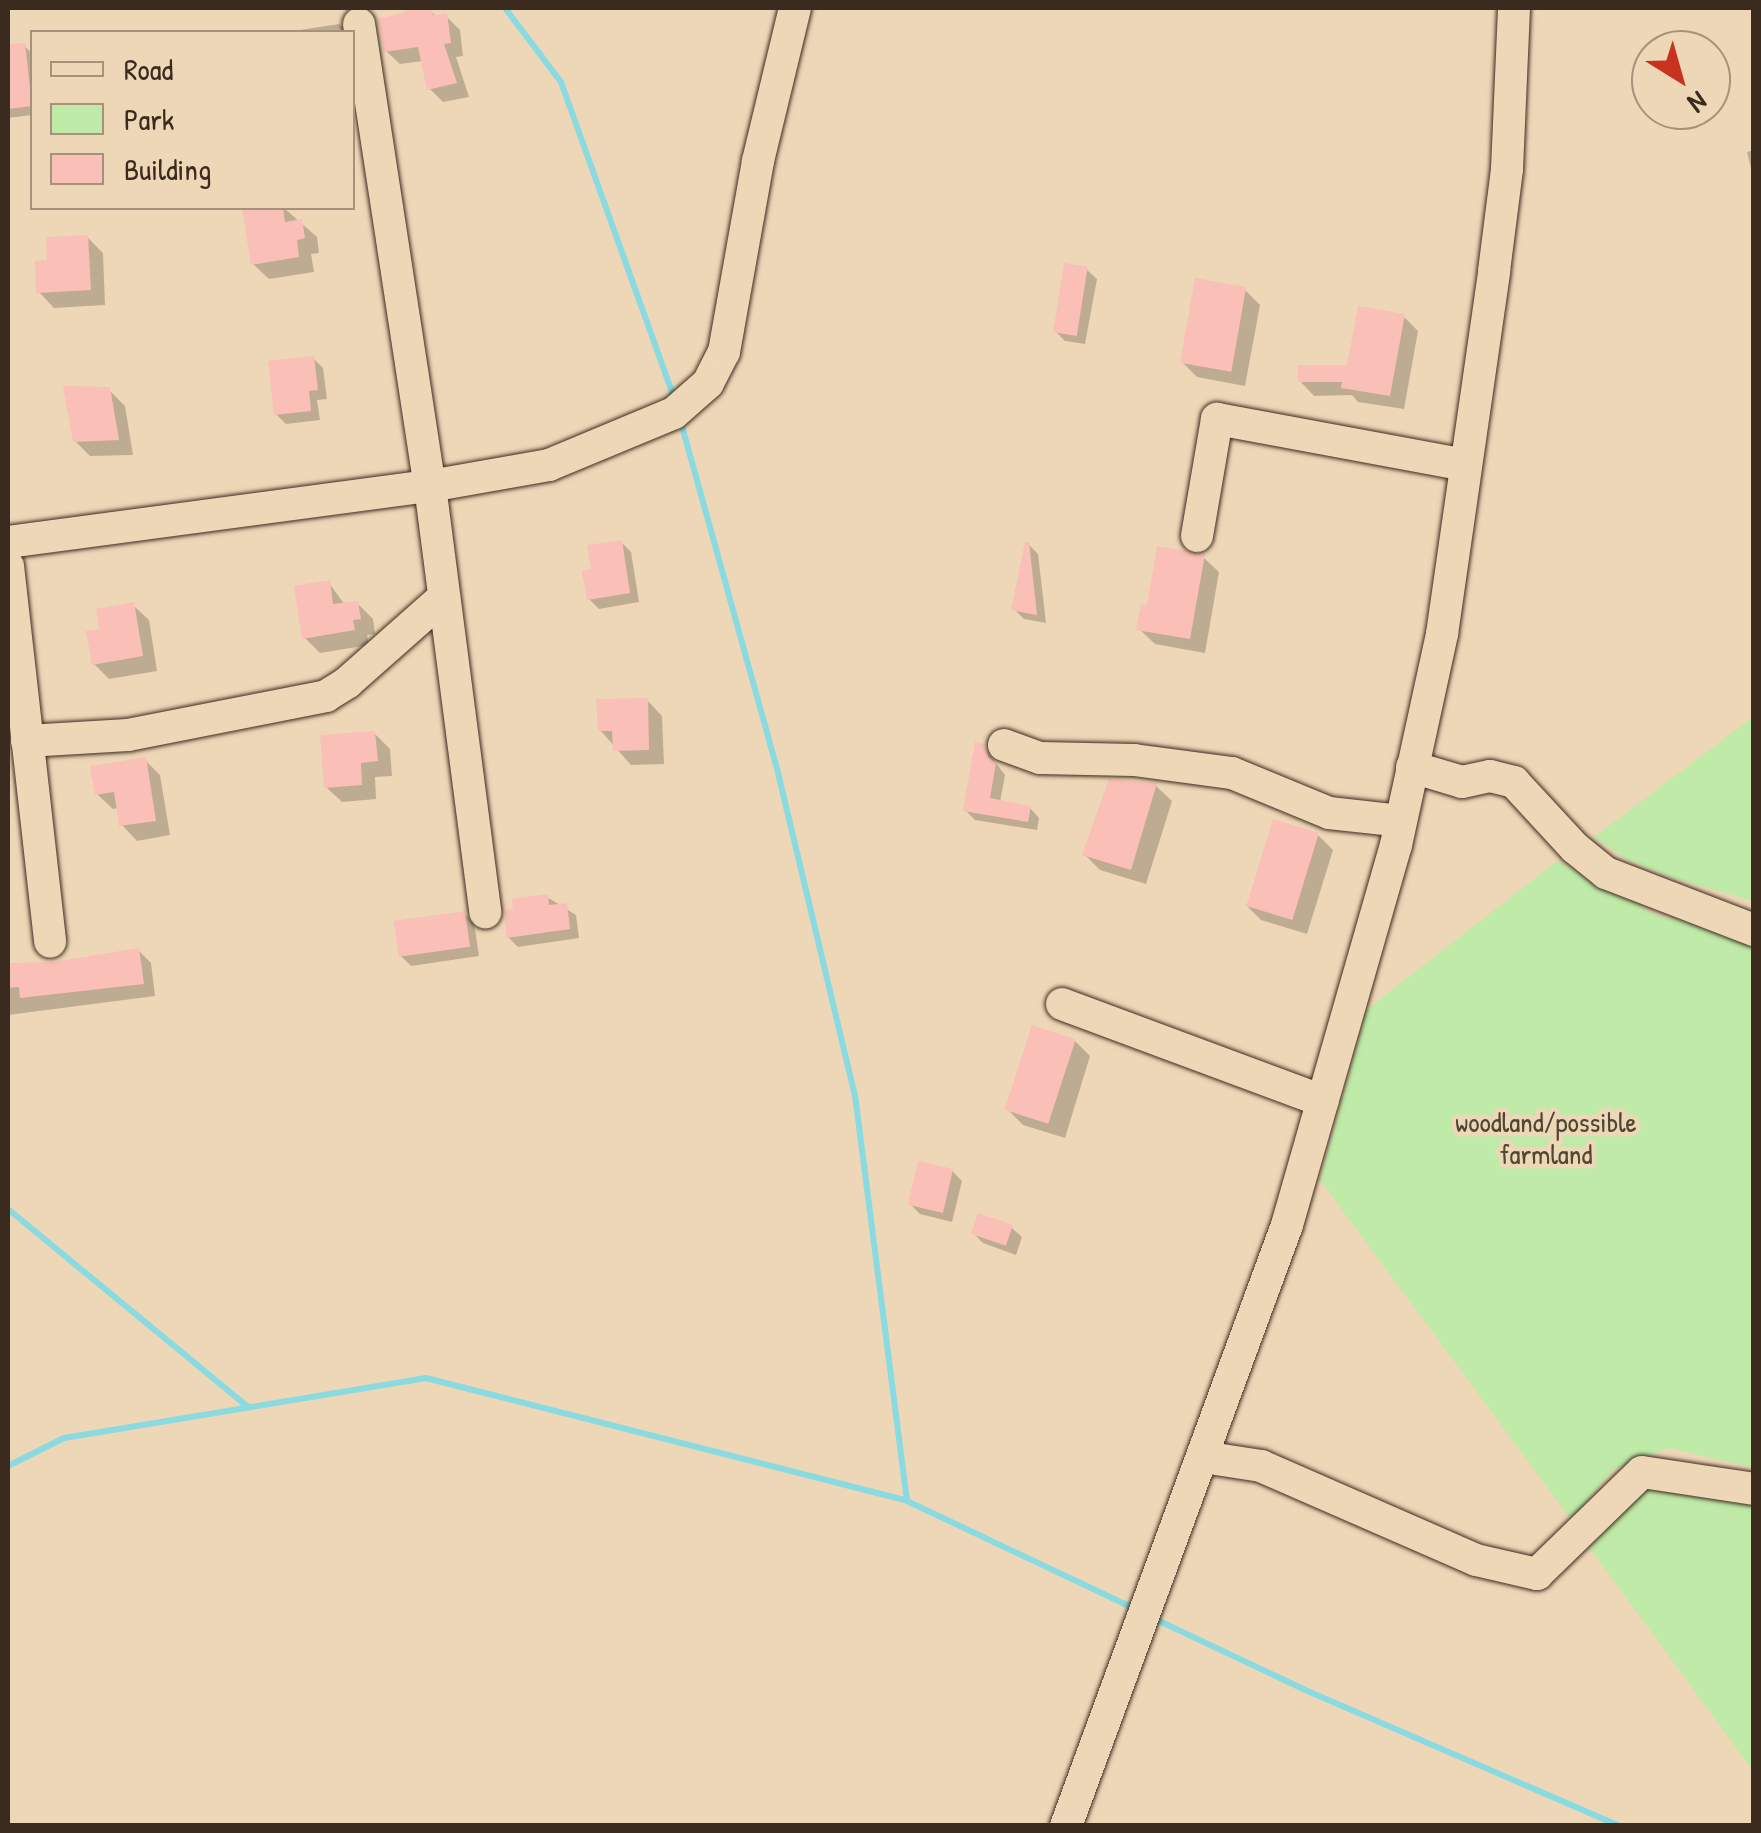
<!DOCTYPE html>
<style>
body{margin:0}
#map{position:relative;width:1761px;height:1833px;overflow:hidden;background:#eed7b7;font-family:"Patrick Hand",sans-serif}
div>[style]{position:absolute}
.green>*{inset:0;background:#bfeaa7}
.shadow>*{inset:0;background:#0003}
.stream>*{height:6px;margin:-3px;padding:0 3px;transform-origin:3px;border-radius:3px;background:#89dae1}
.building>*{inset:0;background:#fabfb6;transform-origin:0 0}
.roads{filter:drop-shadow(0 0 2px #3b2a1e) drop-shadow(0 0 2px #3b2a1e)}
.minor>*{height:32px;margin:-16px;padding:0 16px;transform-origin:16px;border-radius:16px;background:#eed7b7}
span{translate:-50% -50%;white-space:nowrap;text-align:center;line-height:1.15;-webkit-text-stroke:9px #eed7b7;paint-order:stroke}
.park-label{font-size:28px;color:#4f4733}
.frame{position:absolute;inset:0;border:10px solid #3b2a1e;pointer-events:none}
.legend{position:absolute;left:30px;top:30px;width:325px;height:180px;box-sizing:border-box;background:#eed7b7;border:2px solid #a6927a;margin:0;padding:12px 18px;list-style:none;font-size:30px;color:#3b2a1e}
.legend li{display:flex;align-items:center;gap:20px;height:50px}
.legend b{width:50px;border:2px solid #a6927a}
.north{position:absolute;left:1631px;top:30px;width:100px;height:100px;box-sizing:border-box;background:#eed7b7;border:2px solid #a6927a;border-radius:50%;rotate:143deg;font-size:28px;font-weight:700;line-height:40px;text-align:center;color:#3b2a1e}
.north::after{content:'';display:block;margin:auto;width:35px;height:45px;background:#c8321e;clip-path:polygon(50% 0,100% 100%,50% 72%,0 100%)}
</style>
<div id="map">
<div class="green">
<div style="clip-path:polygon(1753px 717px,1753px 901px,1676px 879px,1628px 860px,1594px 837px)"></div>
<div style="clip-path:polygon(1557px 861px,1659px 916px,1734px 930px,1754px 946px,1753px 1468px,1669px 1448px,1613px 1470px,1587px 1500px,1581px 1533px,1320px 1180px,1366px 1010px)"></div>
<div style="clip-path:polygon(1629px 1480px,1753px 1487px,1753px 1771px,1589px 1547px)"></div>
</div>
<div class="shadow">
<div style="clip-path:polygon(431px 11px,437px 17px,446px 16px,460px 30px,463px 56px,456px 57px,469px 97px,443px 102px,429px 88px,423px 61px,400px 64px,386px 51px)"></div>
<div style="clip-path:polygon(339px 24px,348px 32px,287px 32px)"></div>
<div style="clip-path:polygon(24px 45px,32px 54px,32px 115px,8px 118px,8px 47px)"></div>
<div style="clip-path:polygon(1754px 150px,1754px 180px,1747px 152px)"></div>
<div style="clip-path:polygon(284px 208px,317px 237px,319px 253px,311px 254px,314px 272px,269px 279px,253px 264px,245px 210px)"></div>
<div style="clip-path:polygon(87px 237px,103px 253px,105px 305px,54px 308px,39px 292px)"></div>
<div style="clip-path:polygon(1087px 270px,1097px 279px,1085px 344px,1065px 341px,1055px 331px)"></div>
<div style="clip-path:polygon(1245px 290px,1260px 305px,1245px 386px,1197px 377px,1182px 362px)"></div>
<div style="clip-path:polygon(1404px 317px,1418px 331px,1404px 409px,1358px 402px,1352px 395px,1314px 396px,1300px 381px,1350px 367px)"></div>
<div style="clip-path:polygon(313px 358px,323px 368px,327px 399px,317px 400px,320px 420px,286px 424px,276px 414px)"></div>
<div style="clip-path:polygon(109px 390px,125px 406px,133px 455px,90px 456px,75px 441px)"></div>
<div style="clip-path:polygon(621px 542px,631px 552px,639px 602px,599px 609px,589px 599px,594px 571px)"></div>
<div style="clip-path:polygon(1028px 544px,1038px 554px,1046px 623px,1024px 619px,1014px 609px)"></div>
<div style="clip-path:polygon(1203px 557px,1219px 572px,1205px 653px,1155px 644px,1139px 629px,1149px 608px)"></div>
<div style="clip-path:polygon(329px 583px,345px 605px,357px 603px,373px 619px,375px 634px,367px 635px,369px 645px,320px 653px,304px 637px)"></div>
<div style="clip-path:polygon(133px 605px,149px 620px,157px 671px,109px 679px,94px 664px)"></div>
<div style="clip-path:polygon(647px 700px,662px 716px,664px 764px,631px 765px,600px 730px)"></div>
<div style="clip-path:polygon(374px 733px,390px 749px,392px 776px,375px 777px,376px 799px,342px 802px,326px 787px)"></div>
<div style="clip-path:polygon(983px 746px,1005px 775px,1000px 802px,1030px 808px,1039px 818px,1037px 830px,975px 820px,965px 810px)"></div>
<div style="clip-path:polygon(145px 760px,160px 775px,170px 835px,137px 841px,122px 825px,119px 808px,113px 809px,97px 794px)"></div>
<div style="clip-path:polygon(1111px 782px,1156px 786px,1172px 801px,1146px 884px,1100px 870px,1084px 854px)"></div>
<div style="clip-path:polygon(1318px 835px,1333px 850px,1307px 934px,1261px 920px,1246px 905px)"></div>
<div style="clip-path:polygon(547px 897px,576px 915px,579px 938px,518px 947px,508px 937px)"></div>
<div style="clip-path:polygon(464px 913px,474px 923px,479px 956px,411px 966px,401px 956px)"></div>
<div style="clip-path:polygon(138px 950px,151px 963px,155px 996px,8px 1015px,8px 966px,53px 964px)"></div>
<div style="clip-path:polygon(1075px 1041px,1090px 1056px,1065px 1138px,1023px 1125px,1008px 1110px)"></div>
<div style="clip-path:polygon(952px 1171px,962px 1181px,952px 1222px,920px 1214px,910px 1204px)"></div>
<div style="clip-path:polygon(1012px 1228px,1022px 1237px,1016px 1255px,983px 1243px,973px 1233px)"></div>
</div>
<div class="stream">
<div style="left:505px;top:8px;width:93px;rotate:52.9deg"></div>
<div style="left:561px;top:82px;width:336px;rotate:70.3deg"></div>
<div style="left:680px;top:419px;width:371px;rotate:74.5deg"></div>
<div style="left:779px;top:777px;width:327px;rotate:76.6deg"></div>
<div style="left:855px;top:1095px;width:409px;rotate:82.7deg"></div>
<div style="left:8px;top:1209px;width:311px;rotate:39.5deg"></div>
<div style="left:8px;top:1466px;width:63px;rotate:-26.6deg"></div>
<div style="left:64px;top:1438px;width:367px;rotate:-9.4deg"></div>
<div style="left:426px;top:1378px;width:496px;rotate:14.3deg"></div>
<div style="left:907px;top:1501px;width:252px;rotate:25.3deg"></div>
<div style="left:1155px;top:1619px;width:164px;rotate:25.3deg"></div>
<div style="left:1303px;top:1689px;width:345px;rotate:23.4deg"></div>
</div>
<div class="building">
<div style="clip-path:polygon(405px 8px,432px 8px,433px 15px,447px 13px,451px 43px,444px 44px,457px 83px,427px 90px,418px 47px,384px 52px,378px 19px,405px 12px)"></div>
<div style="clip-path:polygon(25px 43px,32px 106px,8px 109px,8px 44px)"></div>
<div style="clip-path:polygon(242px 208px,283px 208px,285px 222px,302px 219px,305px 238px,297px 240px,299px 257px,251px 265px)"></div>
<div style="clip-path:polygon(88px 235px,91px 290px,36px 293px,35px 261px,47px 260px,46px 237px)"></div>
<div style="left:1064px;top:263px;width:24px;height:70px;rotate:9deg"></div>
<div style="left:1195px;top:278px;width:52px;height:86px;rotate:10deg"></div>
<div style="clip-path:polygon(1358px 306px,1405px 314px,1390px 396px,1341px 388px,1342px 382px,1298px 382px,1298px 365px,1347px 365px)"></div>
<div style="clip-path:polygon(314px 356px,318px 390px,309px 391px,311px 411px,274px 415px,268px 361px)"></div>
<div style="clip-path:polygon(63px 386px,110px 387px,119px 440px,73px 442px)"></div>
<div style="clip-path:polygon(622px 540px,630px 593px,587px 600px,582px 571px,591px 569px,587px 545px)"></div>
<div style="clip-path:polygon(1025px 542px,1029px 542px,1037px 615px,1011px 610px)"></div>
<div style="clip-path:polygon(1157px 546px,1205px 554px,1190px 639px,1136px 630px,1141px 604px,1147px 605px)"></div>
<div style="clip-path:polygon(330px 580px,333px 604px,358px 601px,361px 619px,353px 620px,355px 630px,302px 639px,294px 586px)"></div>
<div style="clip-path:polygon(134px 602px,143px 656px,92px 665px,86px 631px,99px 629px,96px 609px)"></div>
<div style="clip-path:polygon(648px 698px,649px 750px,613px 751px,612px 731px,598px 731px,596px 699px)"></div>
<div style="clip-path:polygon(375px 731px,378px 761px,361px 763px,362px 785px,324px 788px,320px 735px)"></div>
<div style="clip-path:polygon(975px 742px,985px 744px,988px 757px,996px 763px,990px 798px,1031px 806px,1028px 822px,963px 811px)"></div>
<div style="clip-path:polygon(146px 757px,156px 821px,119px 826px,114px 792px,95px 795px,90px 766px)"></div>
<div style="clip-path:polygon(1109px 779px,1157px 783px,1131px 870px,1082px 855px)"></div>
<div style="left:1273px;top:819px;width:48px;height:91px;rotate:17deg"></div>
<div style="clip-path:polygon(548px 894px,549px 905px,567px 903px,570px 929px,506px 938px,505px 910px,513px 909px,512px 899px)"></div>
<div style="left:465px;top:911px;width:36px;height:72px;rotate:82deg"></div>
<div style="clip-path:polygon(139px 948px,144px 984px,20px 998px,19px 987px,8px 988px,8px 963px,53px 962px)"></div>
<div style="left:1032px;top:1025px;width:46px;height:89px;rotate:18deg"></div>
<div style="left:918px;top:1161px;width:36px;height:45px;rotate:13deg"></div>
<div style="left:978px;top:1213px;width:37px;height:22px;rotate:19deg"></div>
</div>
<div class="roads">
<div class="minor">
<div style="left:359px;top:24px;width:467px;rotate:81.3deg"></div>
<div style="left:430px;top:486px;width:430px;rotate:82.6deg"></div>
<div style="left:1197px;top:536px;width:119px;rotate:-80.3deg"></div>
<div style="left:1217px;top:419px;width:252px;rotate:10.5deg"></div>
<div style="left:8px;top:542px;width:426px;rotate:-7.6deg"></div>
<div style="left:430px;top:486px;width:121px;rotate:-10deg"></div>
<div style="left:549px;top:465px;width:135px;rotate:-22.6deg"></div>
<div style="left:674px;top:413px;width:45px;rotate:-41.4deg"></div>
<div style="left:708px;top:383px;width:35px;rotate:-63deg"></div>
<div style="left:724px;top:352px;width:194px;rotate:-79.9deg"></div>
<div style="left:758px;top:161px;width:157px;rotate:-76.4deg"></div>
<div style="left:8px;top:566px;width:378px;rotate:83.6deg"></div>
<div style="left:27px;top:741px;width:101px;rotate:-3.4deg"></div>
<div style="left:128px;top:735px;width:202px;rotate:-11.1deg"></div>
<div style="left:326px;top:696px;width:26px;rotate:-32deg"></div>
<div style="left:348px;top:682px;width:128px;rotate:-41.5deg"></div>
<div style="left:1004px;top:745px;width:38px;rotate:20deg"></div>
<div style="left:1040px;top:758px;width:94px;rotate:1.2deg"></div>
<div style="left:1134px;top:760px;width:99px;rotate:7.6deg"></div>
<div style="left:1232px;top:773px;width:105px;rotate:22.4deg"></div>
<div style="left:1329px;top:813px;width:72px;rotate:6.3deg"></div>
<div style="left:1412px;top:767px;width:52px;rotate:16.7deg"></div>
<div style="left:1462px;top:782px;width:29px;rotate:-12deg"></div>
<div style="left:1490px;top:776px;width:25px;rotate:14deg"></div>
<div style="left:1514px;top:782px;width:90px;rotate:47.3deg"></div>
<div style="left:1575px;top:848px;width:40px;rotate:39deg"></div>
<div style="left:1606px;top:873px;width:159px;rotate:21.1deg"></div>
<div style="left:1062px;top:1004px;width:278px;rotate:20.4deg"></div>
<div style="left:1203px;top:1457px;width:59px;rotate:8.8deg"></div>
<div style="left:1261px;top:1466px;width:235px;rotate:23.6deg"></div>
<div style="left:1476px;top:1560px;width:63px;rotate:12.9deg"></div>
<div style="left:1537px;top:1574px;width:146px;rotate:-44.2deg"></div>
<div style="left:1642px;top:1472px;width:113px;rotate:8.6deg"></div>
<div style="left:1066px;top:1826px;width:640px;rotate:-69.81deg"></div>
<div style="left:1287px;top:1225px;width:395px;rotate:-74deg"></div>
<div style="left:1396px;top:845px;width:216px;rotate:-77.7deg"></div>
<div style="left:1442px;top:634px;width:367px;rotate:-81.8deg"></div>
<div style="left:1494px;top:271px;width:103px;rotate:-82.7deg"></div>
<div style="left:1507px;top:169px;width:161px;rotate:-87.5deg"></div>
</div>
</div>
<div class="park-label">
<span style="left:1546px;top:1138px">woodland/possible<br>farmland</span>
</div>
<div class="frame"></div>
<ul class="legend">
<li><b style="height:12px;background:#eed7b7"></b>Road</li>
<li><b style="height:28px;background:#bfeaa7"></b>Park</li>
<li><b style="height:28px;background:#fabfb6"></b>Building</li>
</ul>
<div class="north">N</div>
</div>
